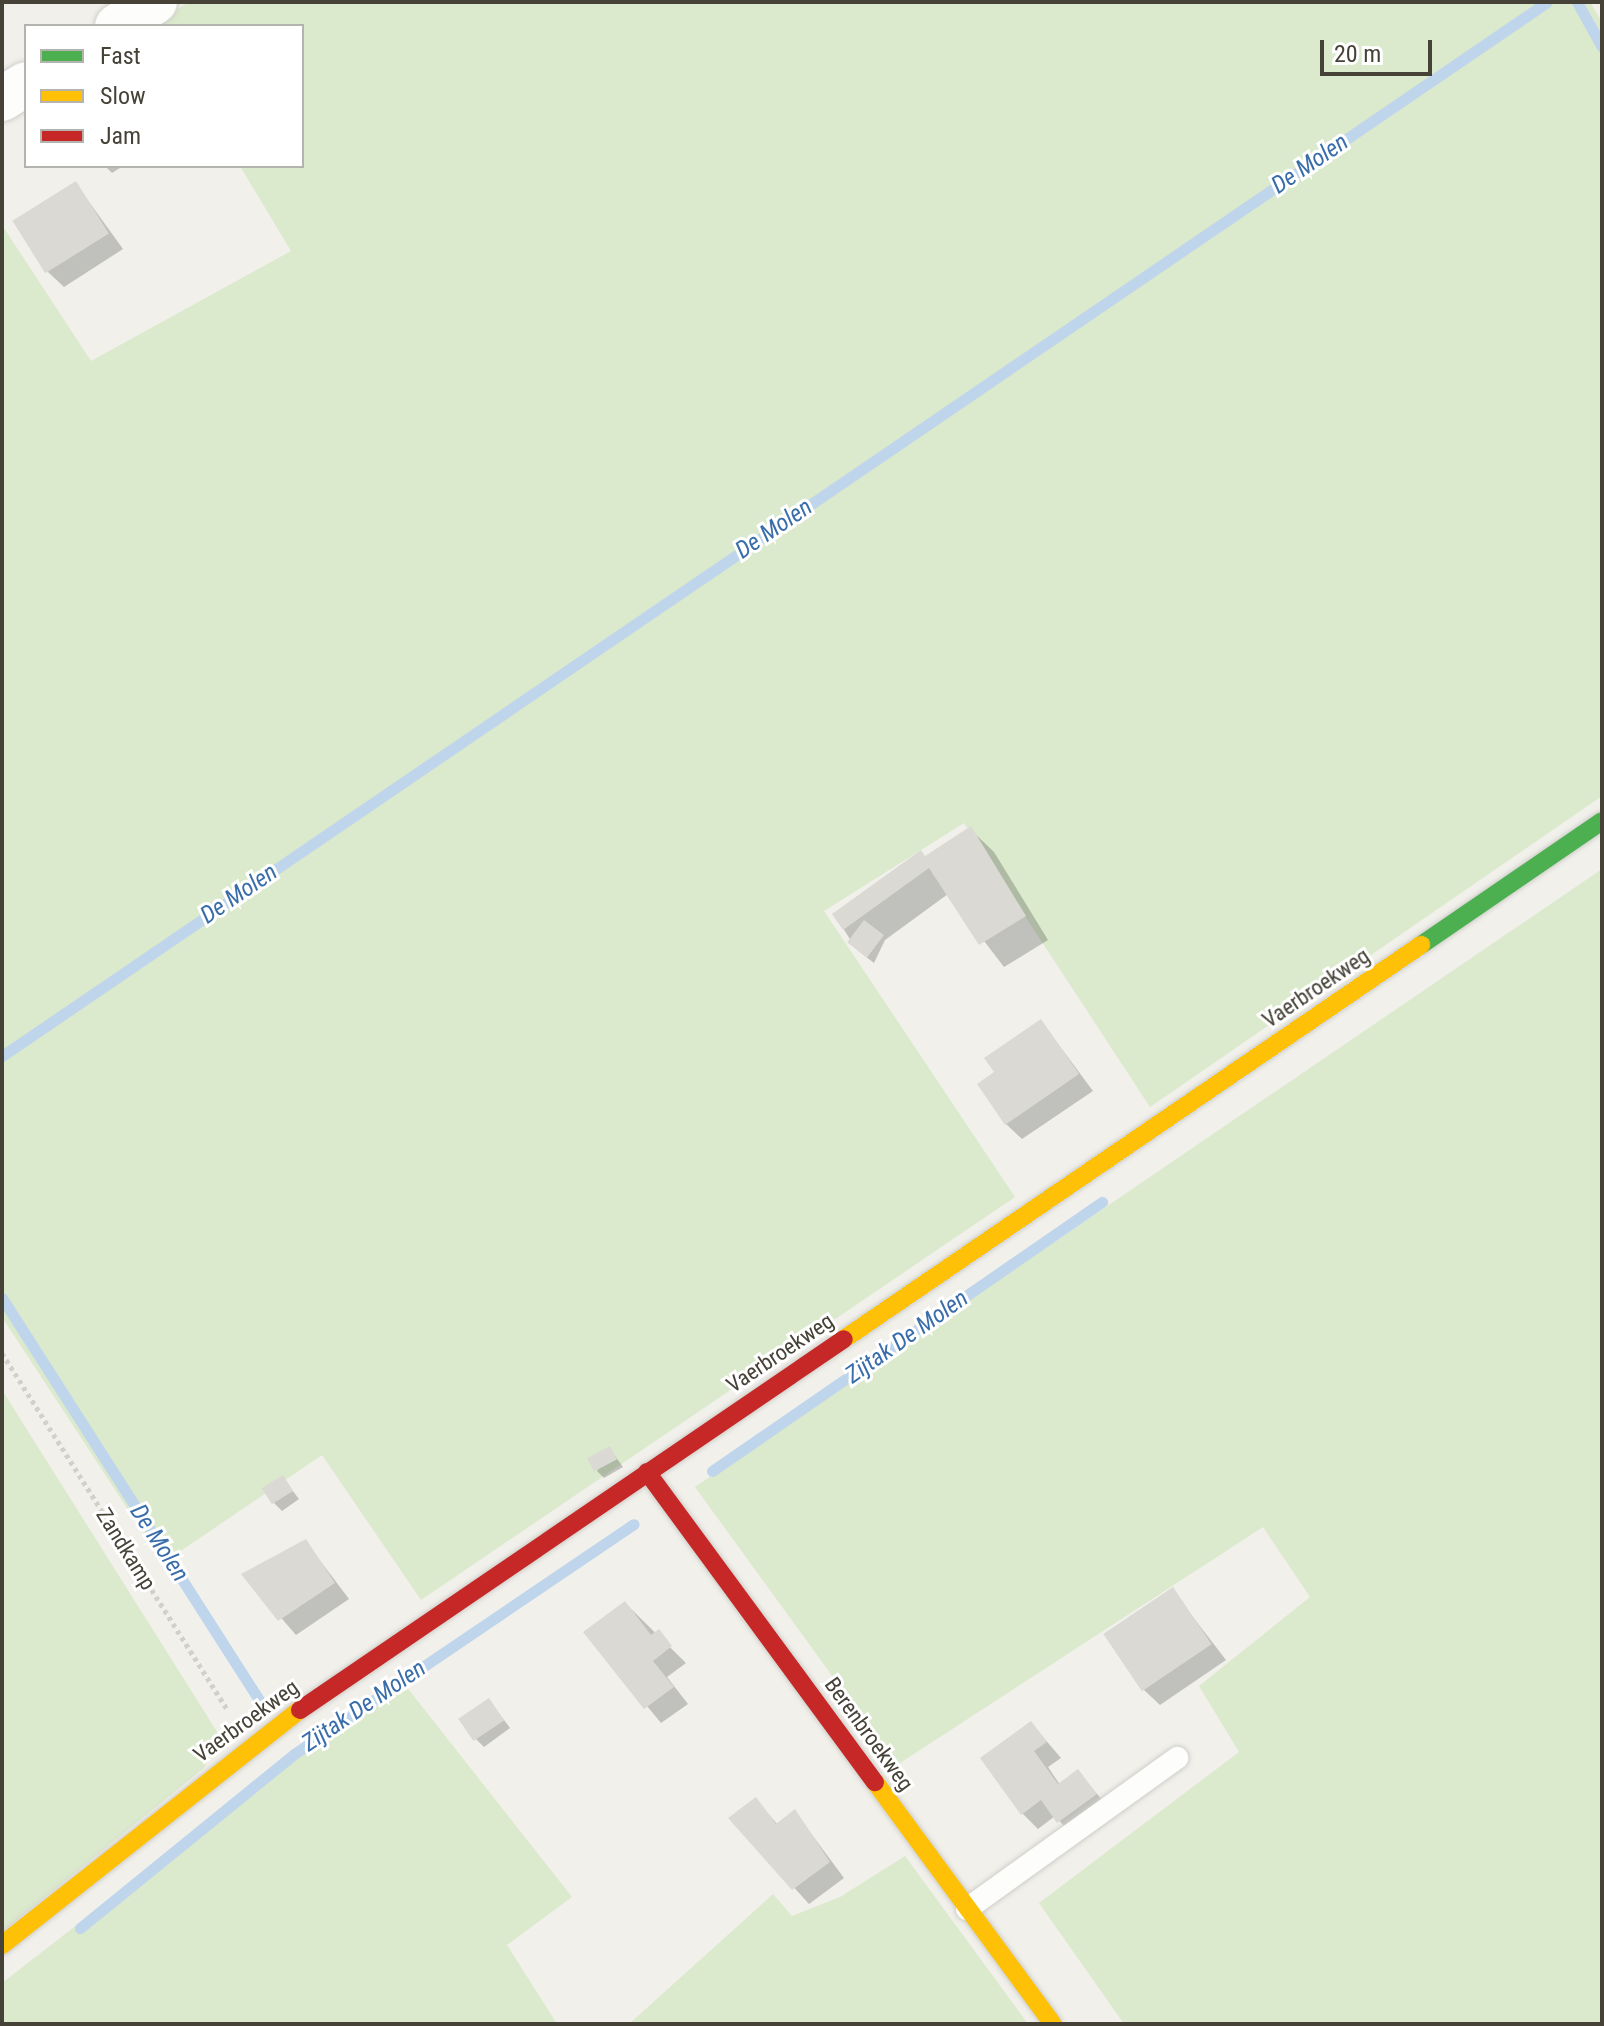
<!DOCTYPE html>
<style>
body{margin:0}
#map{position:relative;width:1604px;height:2026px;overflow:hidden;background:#f1f0eb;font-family:"Roboto Condensed",sans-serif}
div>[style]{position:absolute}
.green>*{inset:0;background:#dbe9cd}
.shadow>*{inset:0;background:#0003}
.stream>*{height:11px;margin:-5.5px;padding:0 5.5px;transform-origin:5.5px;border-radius:5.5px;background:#bfd5eb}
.building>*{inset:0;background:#dad9d4;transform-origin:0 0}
.path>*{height:5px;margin-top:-2.5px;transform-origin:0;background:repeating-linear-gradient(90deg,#d1d0ca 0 4px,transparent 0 8px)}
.roads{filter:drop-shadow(0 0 2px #cfcec9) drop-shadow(0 0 2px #cfcec9)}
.lane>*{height:22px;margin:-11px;padding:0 11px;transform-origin:11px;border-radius:11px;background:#fdfdfc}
.street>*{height:44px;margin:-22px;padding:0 22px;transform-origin:22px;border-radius:22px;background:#fdfdfc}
.fast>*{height:18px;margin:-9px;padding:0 9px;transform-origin:9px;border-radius:9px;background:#4caf50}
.slow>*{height:18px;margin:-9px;padding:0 9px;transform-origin:9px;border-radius:9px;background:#ffc107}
.jam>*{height:18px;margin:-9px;padding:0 9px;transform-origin:9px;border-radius:9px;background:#c62828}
span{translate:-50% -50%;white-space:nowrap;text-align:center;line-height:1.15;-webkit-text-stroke:6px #fff;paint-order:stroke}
.street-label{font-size:22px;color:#464238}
.water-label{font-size:24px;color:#396daa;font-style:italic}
.frame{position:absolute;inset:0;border:4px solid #464238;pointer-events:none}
.legend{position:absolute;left:24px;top:24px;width:280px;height:144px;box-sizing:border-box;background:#fff;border:2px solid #b5b3af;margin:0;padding:10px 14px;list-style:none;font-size:24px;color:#464238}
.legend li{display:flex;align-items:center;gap:16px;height:40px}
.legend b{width:40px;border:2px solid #b5b3af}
.scale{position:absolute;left:1320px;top:40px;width:112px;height:36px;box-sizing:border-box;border:4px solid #464238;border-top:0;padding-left:10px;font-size:24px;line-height:28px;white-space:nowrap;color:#464238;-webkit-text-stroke:6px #fff;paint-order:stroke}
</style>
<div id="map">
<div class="green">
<div style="clip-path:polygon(189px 2px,1590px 2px,1602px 22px,1602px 796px,1150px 1107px,964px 823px,824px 911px,1015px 1197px,421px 1600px,322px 1455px,163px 1563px,2px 1317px,2px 225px,91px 361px,291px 251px,240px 166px,302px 166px,302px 26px,150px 26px)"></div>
<div style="clip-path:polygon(1602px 869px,1602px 2024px,1124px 2024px,1039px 1903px,1239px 1752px,1199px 1686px,1310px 1597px,1263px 1527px,897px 1765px,695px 1487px)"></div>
<div style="clip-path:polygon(2px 1390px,221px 1738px,204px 1768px,2px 1932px)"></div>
<div style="clip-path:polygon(398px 1676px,572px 1897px,507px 1945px,557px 2024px,2px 2024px,2px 1983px)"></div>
<div style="clip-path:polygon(905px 1856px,1028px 2024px,629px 2024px,773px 1894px,792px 1916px,840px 1897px)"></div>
</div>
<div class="shadow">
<div style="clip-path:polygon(105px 166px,123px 166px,112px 173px)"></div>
<div style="clip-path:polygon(76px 184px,123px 249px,64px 287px,48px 272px)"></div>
<div style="clip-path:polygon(970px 829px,994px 852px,1048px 940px,1004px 967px,948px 894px,885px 940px,874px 963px,856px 949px,835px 915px)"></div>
<div style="clip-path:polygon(1041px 1021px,1093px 1091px,1022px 1139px,1006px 1124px,997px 1073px)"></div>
<div style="clip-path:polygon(610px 1449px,623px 1467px,604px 1478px,597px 1471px)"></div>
<div style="clip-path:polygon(283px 1478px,299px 1499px,282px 1511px,274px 1503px)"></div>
<div style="clip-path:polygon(306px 1542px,349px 1599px,296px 1635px,244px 1575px)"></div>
<div style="clip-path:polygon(1172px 1590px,1226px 1660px,1160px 1705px,1144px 1690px)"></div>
<div style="clip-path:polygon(625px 1603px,686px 1663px,667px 1677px,688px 1704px,661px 1723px,586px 1632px)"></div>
<div style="clip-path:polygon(489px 1700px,510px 1728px,484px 1747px,476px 1739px)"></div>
<div style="clip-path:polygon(1031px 1723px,1061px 1758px,1048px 1767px,1060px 1785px,1078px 1772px,1111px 1810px,1074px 1837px,1055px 1816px,1038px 1829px,1022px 1813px)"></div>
<div style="clip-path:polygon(756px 1800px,778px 1825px,795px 1812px,844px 1878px,809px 1904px,731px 1818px)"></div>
</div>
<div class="stream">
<div style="left:1577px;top:2px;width:51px;rotate:60.9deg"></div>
<div style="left:2px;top:1056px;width:1870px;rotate:-34.3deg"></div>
<div style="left:2px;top:1298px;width:486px;rotate:57.4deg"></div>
<div style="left:712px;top:1471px;width:474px;rotate:-34.6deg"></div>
<div style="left:80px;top:1928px;width:276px;rotate:-39.1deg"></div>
<div style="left:294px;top:1754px;width:410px;rotate:-34.1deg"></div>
</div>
<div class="building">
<div style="left:76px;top:181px;width:62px;height:75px;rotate:58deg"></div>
<div style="clip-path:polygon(971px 826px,1026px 916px,979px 945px,929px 868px,843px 930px,832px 914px,921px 850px,925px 856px)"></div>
<div style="left:864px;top:920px;width:25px;height:28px;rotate:37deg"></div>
<div style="clip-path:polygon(1041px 1019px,1079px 1074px,1005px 1125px,977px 1084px,994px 1072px,984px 1058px)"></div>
<div style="left:610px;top:1446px;width:15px;height:26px;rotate:62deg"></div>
<div style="left:283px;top:1475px;width:19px;height:25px;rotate:58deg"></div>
<div style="clip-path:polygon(306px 1539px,335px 1583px,278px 1621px,241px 1574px)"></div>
<div style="left:1173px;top:1587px;width:69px;height:84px;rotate:56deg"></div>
<div style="clip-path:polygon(625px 1601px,651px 1635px,659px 1629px,672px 1646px,653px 1661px,674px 1687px,644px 1709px,583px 1632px)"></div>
<div style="left:489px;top:1698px;width:27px;height:37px;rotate:56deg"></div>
<div style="clip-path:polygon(1031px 1721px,1047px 1742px,1034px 1751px,1058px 1784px,1078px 1769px,1097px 1794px,1057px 1823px,1041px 1800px,1021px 1815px,980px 1758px)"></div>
<div style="clip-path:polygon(756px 1797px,776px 1824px,795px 1809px,830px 1862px,792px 1890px,728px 1818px)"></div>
</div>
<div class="path">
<div style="left:2px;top:1353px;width:423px;rotate:57.7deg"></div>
</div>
<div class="roads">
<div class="lane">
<div style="left:967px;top:1909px;width:259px;rotate:-35.7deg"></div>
</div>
<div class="street">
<div style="left:117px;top:26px;width:45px;rotate:-32.3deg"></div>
<div style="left:2px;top:99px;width:28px;rotate:-32deg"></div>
</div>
<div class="fast">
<div style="left:1421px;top:945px;width:219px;rotate:-34.4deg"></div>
</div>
<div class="slow">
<div style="left:844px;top:1339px;width:699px;rotate:-34.33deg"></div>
<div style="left:875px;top:1782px;width:300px;rotate:53.7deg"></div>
<div style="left:2px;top:1945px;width:380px;rotate:-38.3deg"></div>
</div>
<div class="jam">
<div style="left:647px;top:1472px;width:385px;rotate:53.7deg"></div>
<div style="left:300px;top:1710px;width:658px;rotate:-34.29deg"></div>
</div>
</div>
<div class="street-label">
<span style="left:1316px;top:988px;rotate:-34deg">Vaerbroekweg</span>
<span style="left:780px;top:1353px;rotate:-34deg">Vaerbroekweg</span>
<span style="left:126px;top:1549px;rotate:58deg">Zandkamp</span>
<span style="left:246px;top:1721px;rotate:-36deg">Vaerbroekweg</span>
<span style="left:869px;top:1734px;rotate:54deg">Berenbroekweg</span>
</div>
<div class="water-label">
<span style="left:1310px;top:164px;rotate:-34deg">De Molen</span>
<span style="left:774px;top:529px;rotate:-34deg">De Molen</span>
<span style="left:239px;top:894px;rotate:-34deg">De Molen</span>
<span style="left:907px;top:1337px;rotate:-35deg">Zijtak De Molen</span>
<span style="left:159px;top:1543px;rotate:57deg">De Molen</span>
<span style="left:364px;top:1706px;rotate:-34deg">Zijtak De Molen</span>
</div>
<div class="frame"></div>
<ul class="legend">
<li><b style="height:10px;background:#4caf50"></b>Fast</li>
<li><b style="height:10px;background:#ffc107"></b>Slow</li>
<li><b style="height:10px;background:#c62828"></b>Jam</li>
</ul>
<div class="scale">20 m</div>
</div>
